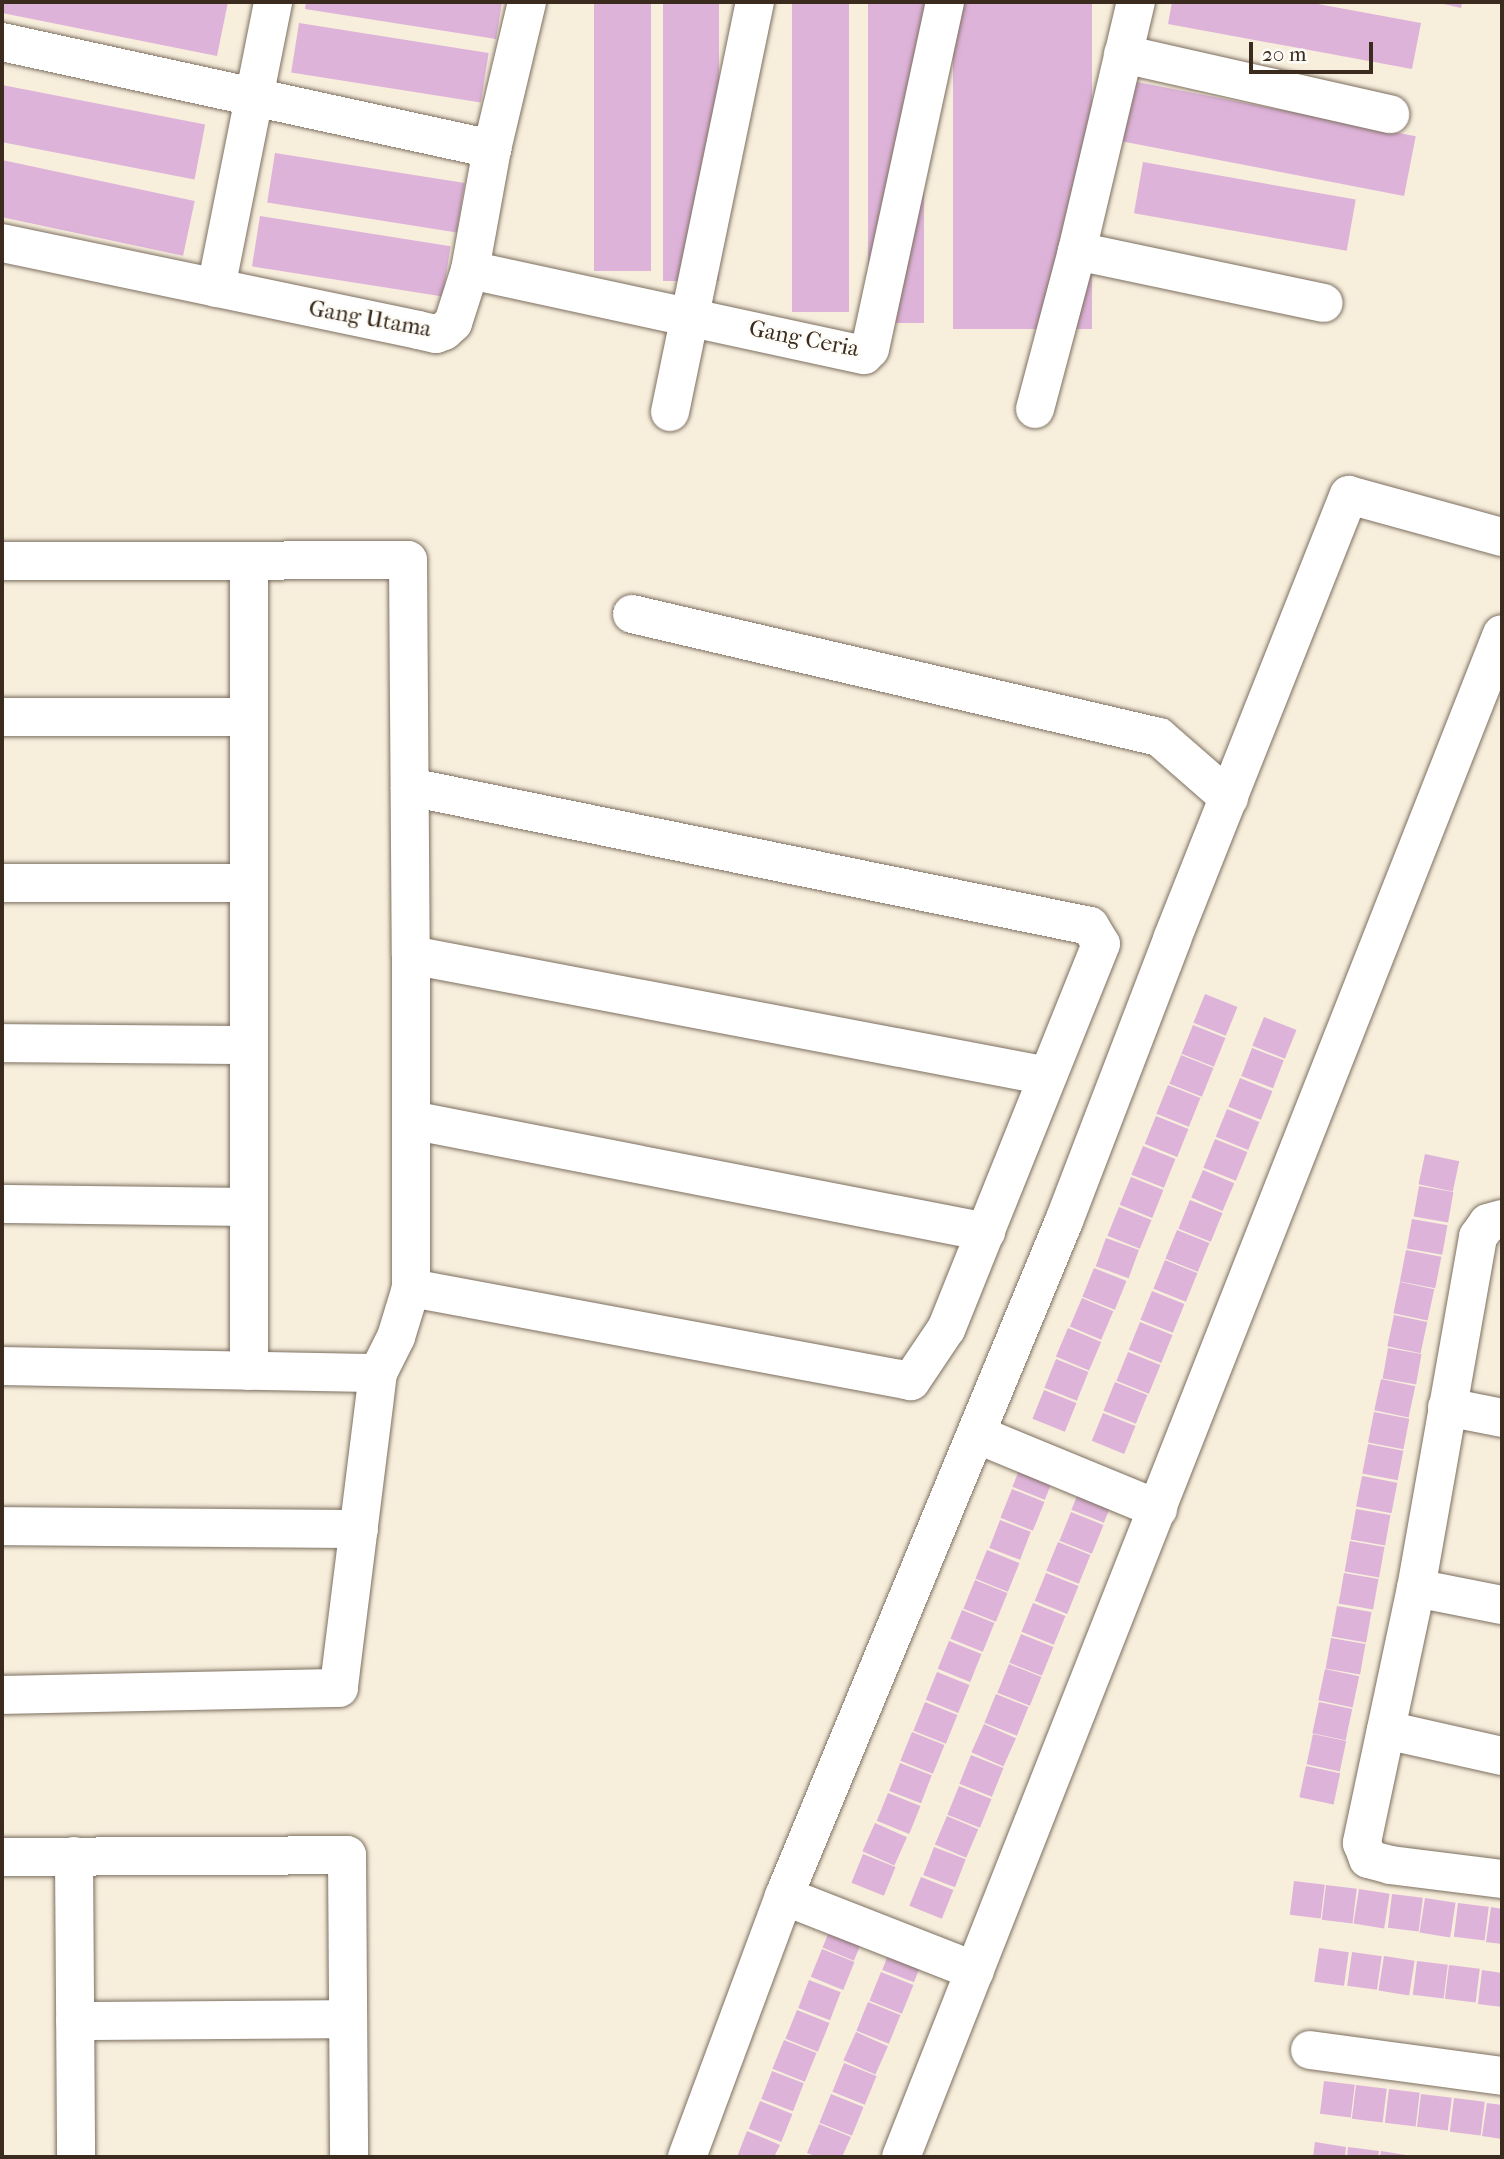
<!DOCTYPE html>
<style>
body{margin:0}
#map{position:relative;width:1504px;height:2159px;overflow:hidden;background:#f7eedc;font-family:"IM FELL French Canon",serif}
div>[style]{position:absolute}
.building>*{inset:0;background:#deb3da;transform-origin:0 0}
.roads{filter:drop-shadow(0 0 2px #7d6f60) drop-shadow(0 0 2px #7d6f60)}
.minor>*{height:38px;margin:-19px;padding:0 19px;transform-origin:19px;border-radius:19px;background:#fff}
span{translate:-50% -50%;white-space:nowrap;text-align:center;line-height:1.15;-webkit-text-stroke:5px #fdfcf7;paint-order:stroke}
.street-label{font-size:23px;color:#3b2a1e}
.frame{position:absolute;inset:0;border:4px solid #3b2a1e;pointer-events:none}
.scale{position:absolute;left:1249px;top:42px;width:124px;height:32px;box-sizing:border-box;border:4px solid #3b2a1e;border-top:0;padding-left:9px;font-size:21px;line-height:24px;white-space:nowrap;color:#3b2a1e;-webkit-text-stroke:5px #fdfcf7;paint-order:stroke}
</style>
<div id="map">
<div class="building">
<div style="clip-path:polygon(2px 2px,228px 2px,217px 56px,2px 13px)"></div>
<div style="clip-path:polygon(306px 2px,502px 2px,496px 39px,305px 9px)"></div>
<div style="left:594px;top:2px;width:57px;height:269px"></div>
<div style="left:663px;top:2px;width:56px;height:279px"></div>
<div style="left:792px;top:2px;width:57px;height:310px"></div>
<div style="left:868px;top:2px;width:56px;height:321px"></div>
<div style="left:953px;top:2px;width:139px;height:327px"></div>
<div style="clip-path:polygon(1172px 2px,1307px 2px,1421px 23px,1412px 69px,1168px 24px)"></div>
<div style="clip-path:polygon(1435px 2px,1462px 2px,1461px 8px)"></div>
<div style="left:299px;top:23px;width:192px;height:50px;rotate:9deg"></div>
<div style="left:1132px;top:81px;width:289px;height:61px;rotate:11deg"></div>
<div style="left:2px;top:85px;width:207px;height:56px;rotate:11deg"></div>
<div style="left:275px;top:153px;width:192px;height:50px;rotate:9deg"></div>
<div style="left:2px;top:160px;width:197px;height:56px;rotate:12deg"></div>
<div style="left:1143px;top:162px;width:216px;height:52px;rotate:10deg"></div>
<div style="left:260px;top:216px;width:193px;height:51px;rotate:9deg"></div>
<div style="left:1205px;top:994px;width:35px;height:31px;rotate:22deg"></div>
<div style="left:1264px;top:1017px;width:35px;height:31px;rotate:22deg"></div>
<div style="left:1193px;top:1025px;width:35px;height:31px;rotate:22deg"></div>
<div style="left:1252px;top:1048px;width:34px;height:30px;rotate:21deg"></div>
<div style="left:1181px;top:1055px;width:35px;height:31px;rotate:22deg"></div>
<div style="left:1240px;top:1078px;width:35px;height:31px;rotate:22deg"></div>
<div style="left:1168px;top:1085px;width:35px;height:31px;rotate:22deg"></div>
<div style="left:1227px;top:1109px;width:35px;height:30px;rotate:22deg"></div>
<div style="left:1156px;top:1116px;width:35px;height:30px;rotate:22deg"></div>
<div style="left:1215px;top:1139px;width:35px;height:31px;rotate:22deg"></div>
<div style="left:1143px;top:1146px;width:35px;height:31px;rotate:22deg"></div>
<div style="left:1425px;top:1154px;width:35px;height:31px;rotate:12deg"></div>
<div style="left:1203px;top:1170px;width:34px;height:30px;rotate:23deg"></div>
<div style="left:1131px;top:1177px;width:35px;height:30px;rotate:22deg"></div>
<div style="left:1419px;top:1186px;width:35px;height:31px;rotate:10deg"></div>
<div style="left:1190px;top:1200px;width:35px;height:31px;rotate:22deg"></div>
<div style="left:1119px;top:1207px;width:35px;height:31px;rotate:22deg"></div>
<div style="left:1412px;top:1219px;width:36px;height:30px;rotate:10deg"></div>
<div style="left:1177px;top:1230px;width:35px;height:31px;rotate:22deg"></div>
<div style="left:1106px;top:1238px;width:35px;height:30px;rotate:20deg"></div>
<div style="left:1406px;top:1250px;width:36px;height:32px;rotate:11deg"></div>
<div style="left:1165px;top:1260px;width:35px;height:31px;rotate:22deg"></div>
<div style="left:1094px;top:1268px;width:35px;height:31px;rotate:22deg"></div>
<div style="left:1400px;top:1282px;width:35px;height:32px;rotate:12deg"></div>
<div style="left:1152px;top:1291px;width:35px;height:31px;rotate:22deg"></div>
<div style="left:1082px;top:1298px;width:34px;height:31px;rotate:23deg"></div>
<div style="left:1394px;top:1315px;width:34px;height:32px;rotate:12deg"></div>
<div style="left:1140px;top:1322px;width:35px;height:30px;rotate:22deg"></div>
<div style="left:1068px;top:1328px;width:36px;height:31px;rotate:23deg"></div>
<div style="left:1388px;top:1348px;width:34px;height:31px;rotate:10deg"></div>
<div style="left:1128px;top:1352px;width:35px;height:31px;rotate:22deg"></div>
<div style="left:1056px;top:1359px;width:35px;height:31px;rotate:22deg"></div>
<div style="left:1381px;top:1379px;width:35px;height:32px;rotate:12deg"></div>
<div style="left:1115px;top:1382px;width:35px;height:31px;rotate:22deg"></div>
<div style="left:1044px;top:1390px;width:35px;height:31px;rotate:22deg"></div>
<div style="left:1374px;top:1412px;width:36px;height:31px;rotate:11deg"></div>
<div style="left:1103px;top:1413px;width:35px;height:30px;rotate:22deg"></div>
<div style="left:1368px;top:1444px;width:36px;height:30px;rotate:11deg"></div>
<div style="left:1024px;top:1458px;width:35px;height:31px;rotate:22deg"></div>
<div style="left:1362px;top:1476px;width:36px;height:31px;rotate:11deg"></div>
<div style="left:1083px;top:1481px;width:35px;height:31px;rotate:22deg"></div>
<div style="left:1012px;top:1489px;width:35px;height:31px;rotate:22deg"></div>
<div style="left:1356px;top:1509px;width:35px;height:31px;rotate:10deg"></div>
<div style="left:1071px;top:1512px;width:35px;height:31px;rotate:22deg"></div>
<div style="left:1000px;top:1520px;width:33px;height:30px;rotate:21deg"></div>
<div style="left:1350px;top:1541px;width:35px;height:31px;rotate:10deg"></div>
<div style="left:1058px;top:1542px;width:35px;height:31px;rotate:22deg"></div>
<div style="left:987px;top:1550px;width:35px;height:31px;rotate:22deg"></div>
<div style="left:1046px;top:1573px;width:35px;height:30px;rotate:22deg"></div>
<div style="left:1344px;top:1573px;width:35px;height:31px;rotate:10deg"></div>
<div style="left:975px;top:1580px;width:35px;height:31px;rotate:22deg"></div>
<div style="left:1033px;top:1603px;width:35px;height:31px;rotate:22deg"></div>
<div style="left:1337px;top:1606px;width:35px;height:31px;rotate:10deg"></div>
<div style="left:962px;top:1610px;width:35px;height:31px;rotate:22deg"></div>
<div style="left:1021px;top:1634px;width:35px;height:31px;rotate:22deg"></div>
<div style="left:1331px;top:1638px;width:35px;height:31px;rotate:10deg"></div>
<div style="left:949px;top:1641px;width:35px;height:30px;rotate:22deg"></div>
<div style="left:1009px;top:1664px;width:35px;height:31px;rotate:22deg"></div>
<div style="left:1325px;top:1669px;width:35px;height:32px;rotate:12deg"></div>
<div style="left:937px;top:1672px;width:35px;height:30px;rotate:22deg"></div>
<div style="left:996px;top:1694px;width:35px;height:31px;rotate:22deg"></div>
<div style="left:925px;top:1702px;width:35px;height:31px;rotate:22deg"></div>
<div style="left:1319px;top:1702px;width:34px;height:32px;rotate:12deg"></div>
<div style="left:984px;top:1724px;width:35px;height:31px;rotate:24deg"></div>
<div style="left:912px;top:1732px;width:35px;height:31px;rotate:22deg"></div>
<div style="left:1313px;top:1734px;width:34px;height:31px;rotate:12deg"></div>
<div style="left:971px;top:1755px;width:35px;height:31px;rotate:22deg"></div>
<div style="left:900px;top:1763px;width:34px;height:30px;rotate:21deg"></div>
<div style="left:1306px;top:1766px;width:35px;height:32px;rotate:12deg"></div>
<div style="left:959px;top:1786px;width:35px;height:31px;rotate:22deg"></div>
<div style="left:888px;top:1793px;width:35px;height:30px;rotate:22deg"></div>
<div style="left:947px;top:1816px;width:34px;height:31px;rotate:23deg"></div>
<div style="left:875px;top:1823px;width:35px;height:31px;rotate:24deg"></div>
<div style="left:934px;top:1847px;width:34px;height:30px;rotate:21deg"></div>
<div style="left:863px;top:1854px;width:35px;height:31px;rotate:22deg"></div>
<div style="left:921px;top:1877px;width:35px;height:31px;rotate:22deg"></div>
<div style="left:1294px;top:1881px;width:31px;height:34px;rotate:7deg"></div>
<div style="left:1326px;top:1885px;width:31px;height:35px;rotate:7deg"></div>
<div style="left:1359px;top:1889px;width:31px;height:35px;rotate:9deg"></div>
<div style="left:1392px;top:1894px;width:31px;height:34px;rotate:7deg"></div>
<div style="left:1425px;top:1898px;width:31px;height:35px;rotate:9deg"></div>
<div style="left:1458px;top:1903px;width:31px;height:34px;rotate:7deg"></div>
<div style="clip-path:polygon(1491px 1907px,1502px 1909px,1502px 1944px,1486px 1942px)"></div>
<div style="left:835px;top:1918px;width:34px;height:32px;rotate:23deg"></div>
<div style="left:893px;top:1942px;width:34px;height:30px;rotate:21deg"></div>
<div style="left:1319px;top:1948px;width:30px;height:34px;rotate:8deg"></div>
<div style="left:822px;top:1949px;width:35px;height:30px;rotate:22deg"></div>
<div style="left:1352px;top:1952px;width:30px;height:34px;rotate:8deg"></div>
<div style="left:1384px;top:1956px;width:31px;height:35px;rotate:9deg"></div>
<div style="left:1417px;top:1961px;width:31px;height:34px;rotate:7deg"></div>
<div style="left:1449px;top:1965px;width:31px;height:34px;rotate:7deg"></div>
<div style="clip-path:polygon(1482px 1970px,1502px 1973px,1502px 2007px,1478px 2004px)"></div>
<div style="left:881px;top:1972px;width:35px;height:31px;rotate:22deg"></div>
<div style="left:809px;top:1980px;width:34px;height:30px;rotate:21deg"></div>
<div style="left:868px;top:2002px;width:35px;height:31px;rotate:22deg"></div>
<div style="left:797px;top:2010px;width:35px;height:31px;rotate:22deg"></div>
<div style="left:856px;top:2032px;width:35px;height:31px;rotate:24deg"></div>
<div style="left:784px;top:2040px;width:35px;height:31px;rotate:22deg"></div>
<div style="left:844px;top:2063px;width:35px;height:31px;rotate:22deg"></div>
<div style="left:772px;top:2071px;width:34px;height:30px;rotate:21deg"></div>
<div style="left:1324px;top:2081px;width:31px;height:33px;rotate:7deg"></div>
<div style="left:1356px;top:2085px;width:31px;height:34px;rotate:7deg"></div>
<div style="left:1389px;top:2089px;width:31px;height:34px;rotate:7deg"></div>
<div style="left:831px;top:2094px;width:35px;height:31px;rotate:22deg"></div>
<div style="left:1421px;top:2094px;width:31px;height:33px;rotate:7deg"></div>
<div style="left:1454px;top:2098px;width:31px;height:34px;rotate:7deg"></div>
<div style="left:760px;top:2101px;width:35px;height:30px;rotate:22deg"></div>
<div style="clip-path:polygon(1487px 2103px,1502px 2105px,1502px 2139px,1482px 2136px)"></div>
<div style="clip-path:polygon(819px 2124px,851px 2137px,842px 2157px,818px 2157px,807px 2153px)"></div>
<div style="clip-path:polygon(747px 2131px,780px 2145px,774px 2157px,737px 2157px)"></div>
<div style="clip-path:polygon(1315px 2142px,1346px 2147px,1345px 2157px,1313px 2157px)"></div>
<div style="clip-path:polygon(1348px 2147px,1379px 2151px,1378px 2157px,1347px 2157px)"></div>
<div style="clip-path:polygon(1381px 2151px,1412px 2156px,1412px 2157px,1380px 2157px)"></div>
</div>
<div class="roads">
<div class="minor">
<div style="left:2px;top:42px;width:502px;rotate:12.32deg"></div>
<div style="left:1123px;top:54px;width:274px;rotate:12.7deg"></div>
<div style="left:2px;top:243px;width:425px;rotate:11.8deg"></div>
<div style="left:418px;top:330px;width:18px;rotate:13deg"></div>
<div style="left:436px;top:334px;width:9px;rotate:-21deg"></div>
<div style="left:444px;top:331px;width:12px;rotate:-42deg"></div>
<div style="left:453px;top:323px;width:56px;rotate:-72.2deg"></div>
<div style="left:470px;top:270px;width:123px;rotate:-79.7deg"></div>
<div style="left:492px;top:149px;width:151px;rotate:-76.6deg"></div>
<div style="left:1077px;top:251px;width:252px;rotate:11.9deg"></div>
<div style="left:470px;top:270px;width:403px;rotate:12.2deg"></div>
<div style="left:864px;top:355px;width:8px;rotate:-45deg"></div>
<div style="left:870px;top:349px;width:355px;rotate:-77.8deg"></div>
<div style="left:216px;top:288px;width:292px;rotate:-78.7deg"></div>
<div style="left:1035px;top:409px;width:163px;rotate:-75.1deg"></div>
<div style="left:1077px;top:251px;width:256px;rotate:-76.7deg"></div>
<div style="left:670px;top:412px;width:419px;rotate:-78.3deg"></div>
<div style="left:2px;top:561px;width:406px;rotate:-0.1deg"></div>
<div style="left:408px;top:560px;width:395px;rotate:89.6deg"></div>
<div style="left:411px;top:955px;width:333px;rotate:90deg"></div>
<div style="left:411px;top:1288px;width:51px;rotate:107deg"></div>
<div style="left:396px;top:1337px;width:40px;rotate:116.6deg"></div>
<div style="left:378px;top:1373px;width:317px;rotate:97.1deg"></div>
<div style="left:339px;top:1688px;width:337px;rotate:178.8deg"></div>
<div style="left:249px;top:561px;width:810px;rotate:90deg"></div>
<div style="left:632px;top:614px;width:541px;rotate:13.14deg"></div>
<div style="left:1159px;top:737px;width:93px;rotate:41.1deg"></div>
<div style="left:2px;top:717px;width:247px"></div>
<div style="left:410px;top:787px;width:694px;rotate:11.55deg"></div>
<div style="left:1090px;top:926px;width:21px;rotate:59deg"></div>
<div style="left:1101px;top:944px;width:415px;rotate:111.9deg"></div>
<div style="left:946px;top:1329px;width:63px;rotate:123.9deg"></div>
<div style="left:911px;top:1381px;width:509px;rotate:-169.46deg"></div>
<div style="left:2px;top:883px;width:247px"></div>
<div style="left:411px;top:955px;width:648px;rotate:10.76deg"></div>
<div style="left:2px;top:1043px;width:247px;rotate:0.5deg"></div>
<div style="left:411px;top:1120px;width:586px;rotate:11.02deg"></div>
<div style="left:2px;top:1204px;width:247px;rotate:0.7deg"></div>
<div style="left:1502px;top:1219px;width:15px;rotate:164deg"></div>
<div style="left:1488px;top:1223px;width:17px;rotate:126deg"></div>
<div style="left:1478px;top:1237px;width:356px;rotate:100deg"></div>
<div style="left:1416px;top:1588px;width:261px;rotate:102deg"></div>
<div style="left:1362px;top:1843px;width:17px;rotate:69deg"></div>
<div style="left:1368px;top:1859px;width:23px;rotate:15deg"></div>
<div style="left:1390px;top:1865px;width:113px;rotate:7.1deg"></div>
<div style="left:2px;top:1366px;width:376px;rotate:1.1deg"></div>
<div style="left:1447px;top:1407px;width:56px;rotate:11.3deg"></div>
<div style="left:976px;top:1434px;width:197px;rotate:22.4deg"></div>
<div style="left:2px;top:1526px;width:357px;rotate:0.5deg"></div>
<div style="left:1416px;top:1588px;width:88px;rotate:11.2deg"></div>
<div style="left:1386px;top:1730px;width:119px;rotate:12.6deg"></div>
<div style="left:74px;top:1856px;width:301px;rotate:89.6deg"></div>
<div style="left:2px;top:1857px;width:345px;rotate:-0.3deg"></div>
<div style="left:347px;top:1855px;width:302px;rotate:89.6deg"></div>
<div style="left:784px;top:1896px;width:205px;rotate:21.4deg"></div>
<div style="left:75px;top:2021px;width:273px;rotate:-0.4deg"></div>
<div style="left:1310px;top:2050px;width:194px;rotate:7.7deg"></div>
<div style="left:687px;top:2157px;width:278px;rotate:-69.6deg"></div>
<div style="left:784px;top:1896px;width:731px;rotate:-67.47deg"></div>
<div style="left:1064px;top:1221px;width:302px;rotate:-69deg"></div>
<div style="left:1172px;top:939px;width:478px;rotate:-68.3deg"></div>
<div style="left:1349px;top:495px;width:159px;rotate:15.4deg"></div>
<div style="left:901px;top:2157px;width:1637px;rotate:-68.47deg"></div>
</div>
</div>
<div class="street-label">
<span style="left:370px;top:319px;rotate:10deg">Gang Utama</span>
<span style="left:804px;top:339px;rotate:11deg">Gang Ceria</span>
</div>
<div class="frame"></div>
<div class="scale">20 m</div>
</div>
